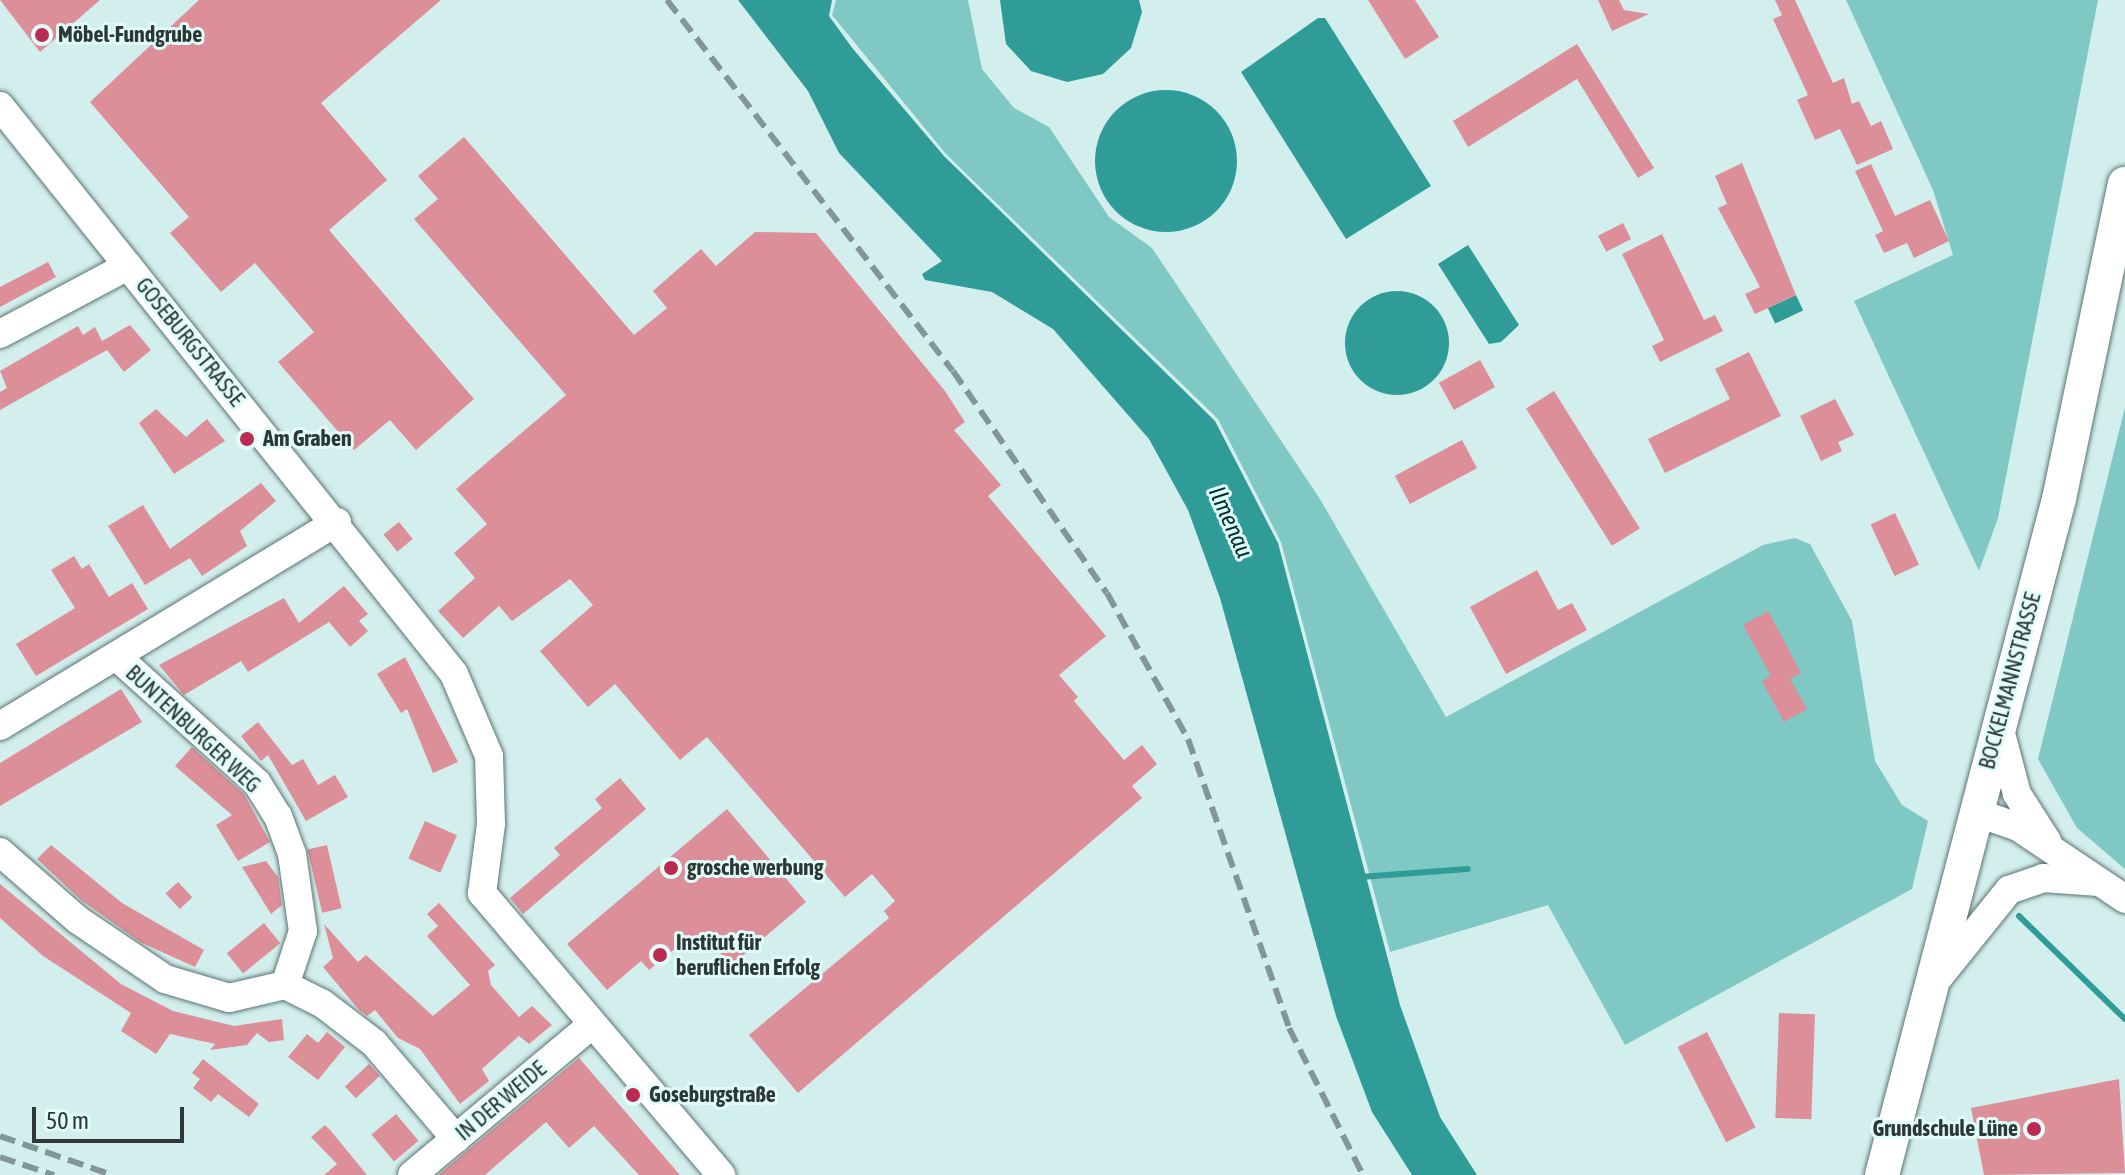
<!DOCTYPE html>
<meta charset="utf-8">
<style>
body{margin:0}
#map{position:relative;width:2125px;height:1175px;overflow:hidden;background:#d3efed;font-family:"Asap Condensed",sans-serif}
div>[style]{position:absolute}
.green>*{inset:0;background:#7fc8c3}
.water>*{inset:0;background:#309c97;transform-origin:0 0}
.round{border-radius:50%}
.stream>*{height:6px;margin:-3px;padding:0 3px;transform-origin:3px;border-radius:3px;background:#309c97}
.building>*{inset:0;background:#dd8f99;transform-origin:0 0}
.roads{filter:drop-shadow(0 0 2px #5a7472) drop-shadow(0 0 2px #5a7472)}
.minor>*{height:28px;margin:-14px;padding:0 14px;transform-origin:14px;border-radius:14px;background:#fff}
.major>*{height:34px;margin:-17px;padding:0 17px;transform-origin:17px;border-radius:17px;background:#fff}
.rail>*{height:6px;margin-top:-3px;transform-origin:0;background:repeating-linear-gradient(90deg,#829695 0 16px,transparent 0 24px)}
.dots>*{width:22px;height:22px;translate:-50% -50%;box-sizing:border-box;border:4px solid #e0fdfa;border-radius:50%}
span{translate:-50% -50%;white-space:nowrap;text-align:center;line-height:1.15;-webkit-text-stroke:6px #e0fdfa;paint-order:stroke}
.poi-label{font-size:22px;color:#2c3736;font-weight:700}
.left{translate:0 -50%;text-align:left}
.right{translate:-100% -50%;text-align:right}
.street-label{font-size:22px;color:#2c3736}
.water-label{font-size:24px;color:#00312f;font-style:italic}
.scale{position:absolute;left:32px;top:1107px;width:152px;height:36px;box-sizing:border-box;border:4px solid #2c3736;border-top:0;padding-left:10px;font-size:24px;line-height:28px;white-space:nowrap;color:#2c3736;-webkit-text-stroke:6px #e0fdfa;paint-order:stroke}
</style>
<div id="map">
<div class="green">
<div style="clip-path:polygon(836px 0,968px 0,982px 69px,1014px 108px,1049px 127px,1109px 217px,1152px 248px,1320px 499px,1446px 717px,1763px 545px,1795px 538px,1810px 544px,1852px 621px,1875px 761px,1902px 805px,1928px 821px,1912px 889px,1625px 1045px,1548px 905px,1390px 952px,1281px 542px,1218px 419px,946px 154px,832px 15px)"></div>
<div style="clip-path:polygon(1846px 0,2098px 0,1998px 518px,1979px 571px,1854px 301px,1953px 255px,1933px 190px)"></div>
<div style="clip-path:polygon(2125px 407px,2125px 869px,2077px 828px,2038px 759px)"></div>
</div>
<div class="water">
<div style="clip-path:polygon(738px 0,832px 0,829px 16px,853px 49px,944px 156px,1215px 421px,1278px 543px,1400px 1005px,1440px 1117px,1477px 1175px,1412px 1175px,1372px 1112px,1336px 1016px,1220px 598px,1188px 510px,1149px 439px,1053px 329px,992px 292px,925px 280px,922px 274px,942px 261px,839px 153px,808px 91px)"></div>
<div style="clip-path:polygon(1000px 0,1139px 0,1142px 12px,1131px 48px,1103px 74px,1067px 82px,1031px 71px,1006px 44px)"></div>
<div style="clip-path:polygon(1318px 18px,1325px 18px,1431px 186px,1346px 239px,1241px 72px)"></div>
<div class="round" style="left:1095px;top:90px;width:142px;height:142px"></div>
<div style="clip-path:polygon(1468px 245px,1519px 325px,1501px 342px,1489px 344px,1438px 264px)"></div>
<div class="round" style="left:1345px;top:291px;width:104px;height:104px"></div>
<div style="left:1796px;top:295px;width:17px;height:31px;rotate:65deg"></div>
</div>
<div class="stream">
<div style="left:1360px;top:877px;width:108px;rotate:-4.2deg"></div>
<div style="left:2019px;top:916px;width:148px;rotate:44.2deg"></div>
</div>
<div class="building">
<div style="clip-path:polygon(0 0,100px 0,40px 52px)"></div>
<div style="clip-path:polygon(199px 0,441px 0,321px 103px,387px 180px,329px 230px,474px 399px,416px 450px,390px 420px,354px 450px,278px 362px,314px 332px,255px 263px,221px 292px,170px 233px,189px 217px,90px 102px)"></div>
<div style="clip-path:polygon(1368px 0,1415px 0,1439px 37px,1405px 59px)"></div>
<div style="clip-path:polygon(1598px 0,1619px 0,1624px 10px,1649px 14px,1612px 31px)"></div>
<div style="clip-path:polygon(1775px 0,1795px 0,1833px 83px,1844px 78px,1852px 104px,1859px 101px,1871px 126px,1881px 121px,1893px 149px,1857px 165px,1840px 129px,1815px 140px,1797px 100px,1808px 95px,1773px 19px,1782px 15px)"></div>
<div style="clip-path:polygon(1577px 44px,1654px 168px,1638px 178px,1577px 79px,1468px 147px,1453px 121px)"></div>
<div style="clip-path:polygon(464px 137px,634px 335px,667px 308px,653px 291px,701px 249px,716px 266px,755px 232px,816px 233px,945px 391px,965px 422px,954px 430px,1001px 485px,988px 496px,1106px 636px,1059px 675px,1078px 697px,1074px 701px,1124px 760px,1142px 745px,1157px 764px,1132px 786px,1142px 798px,798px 1093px,749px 1035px,889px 918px,884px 911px,895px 901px,872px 874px,845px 897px,707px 737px,680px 760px,615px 684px,588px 707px,540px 651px,593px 605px,570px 579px,512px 621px,499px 606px,463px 638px,438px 611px,475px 578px,454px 553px,487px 524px,456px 489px,566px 395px,414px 219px,438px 199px,418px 176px)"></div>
<div style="clip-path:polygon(1742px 163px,1796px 295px,1755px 314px,1745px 294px,1760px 287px,1718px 208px,1727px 204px,1715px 176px)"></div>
<div style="clip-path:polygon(1871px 164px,1895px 216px,1930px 200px,1949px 241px,1914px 258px,1907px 243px,1884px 253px,1875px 235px,1883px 231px,1855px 171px)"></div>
<div style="left:1623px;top:223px;width:18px;height:28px;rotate:63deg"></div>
<div style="clip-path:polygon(1662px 234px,1704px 320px,1715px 315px,1723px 331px,1660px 362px,1652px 346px,1664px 340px,1622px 254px)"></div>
<div style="clip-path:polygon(48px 262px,56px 277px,0 307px,0 287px)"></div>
<div style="clip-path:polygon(130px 325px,151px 350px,124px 372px,107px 350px,0 410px,0 392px,7px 388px,0 371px,78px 326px,83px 335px,95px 327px,102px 341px)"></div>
<div style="clip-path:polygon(1749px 352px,1781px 416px,1665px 473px,1648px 439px,1730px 399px,1715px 369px)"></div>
<div style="left:1480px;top:360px;width:31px;height:47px;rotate:61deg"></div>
<div style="left:1554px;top:391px;width:162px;height:33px;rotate:58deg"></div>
<div style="clip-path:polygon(1835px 399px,1854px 435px,1838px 442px,1842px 451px,1821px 461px,1800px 416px)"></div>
<div style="clip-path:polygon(156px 409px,186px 437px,207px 419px,225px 441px,174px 474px,139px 423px)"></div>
<div style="left:1462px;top:440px;width:32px;height:76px;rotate:62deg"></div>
<div style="clip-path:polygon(261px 483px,276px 501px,240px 531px,247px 546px,202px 576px,190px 558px,145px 585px,108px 526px,143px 505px,170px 549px)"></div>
<div style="left:1895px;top:513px;width:57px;height:27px;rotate:65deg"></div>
<div style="left:399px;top:522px;width:22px;height:20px;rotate:51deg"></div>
<div style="clip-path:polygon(74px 556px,82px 569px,89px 564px,109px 597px,132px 583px,148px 609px,36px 676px,16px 644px,75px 608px,51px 570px)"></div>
<div style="clip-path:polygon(1537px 570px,1558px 610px,1572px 603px,1587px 630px,1506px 674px,1470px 607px)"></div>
<div style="clip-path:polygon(344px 586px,368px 614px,359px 621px,368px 631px,350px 647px,329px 622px,248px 672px,241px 661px,184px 695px,159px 665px,284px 598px,299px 623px)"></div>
<div style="clip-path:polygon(1768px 611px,1801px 673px,1790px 679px,1807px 709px,1784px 722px,1762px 681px,1771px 676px,1743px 625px)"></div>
<div style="clip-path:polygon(405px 657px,458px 762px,433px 773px,407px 709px,401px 713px,377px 674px)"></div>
<div style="clip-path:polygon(121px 689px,142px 722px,0 806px,0 763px)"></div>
<div style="clip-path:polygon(258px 722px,292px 765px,303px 759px,318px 785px,335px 775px,348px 797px,306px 821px,268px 755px,261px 761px,241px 736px)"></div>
<div style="clip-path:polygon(192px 747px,244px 794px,270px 842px,238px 861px,216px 825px,232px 815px,175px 766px)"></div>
<div style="clip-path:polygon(620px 778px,646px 809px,523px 914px,510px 898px,560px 855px,554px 848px,602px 808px,595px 799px)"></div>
<div style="clip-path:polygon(727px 809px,806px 902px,731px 966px,706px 936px,692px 948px,682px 943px,649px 970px,641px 961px,607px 990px,567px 944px)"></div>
<div style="left:425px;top:821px;width:35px;height:41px;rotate:24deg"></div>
<div style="clip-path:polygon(51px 845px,122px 903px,204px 950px,195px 967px,140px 942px,81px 900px,37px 859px)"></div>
<div style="left:327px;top:845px;width:65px;height:20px;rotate:77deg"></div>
<div style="clip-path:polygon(266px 861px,278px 877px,282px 905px,271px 914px,242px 867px)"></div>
<div style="left:178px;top:882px;width:21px;height:17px;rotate:47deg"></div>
<div style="clip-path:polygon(0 884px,121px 984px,173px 1011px,234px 1026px,282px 1019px,284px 1040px,269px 1042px,257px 1033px,247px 1045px,210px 1050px,215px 1044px,170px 1034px,156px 1054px,121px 1031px,131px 1013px,43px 956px,0 918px)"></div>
<div style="clip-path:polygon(439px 903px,495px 965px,488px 971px,491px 985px,519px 1017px,532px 1006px,552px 1025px,529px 1044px,519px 1036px,482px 1069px,489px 1081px,460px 1104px,420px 1049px,398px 1038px,375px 1010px,367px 1016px,359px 1010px,323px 967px,333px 958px,324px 924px,358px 962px,366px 955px,433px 1016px,470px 985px,427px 936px,438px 926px,427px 914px)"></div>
<div style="left:264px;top:923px;width:26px;height:48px;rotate:51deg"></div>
<div style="left:1779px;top:1013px;width:36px;height:105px;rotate:2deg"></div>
<div style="clip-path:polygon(327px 1032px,345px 1047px,318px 1080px,288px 1057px,307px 1034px,318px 1043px)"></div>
<div style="left:1707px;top:1032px;width:107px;height:33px;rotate:63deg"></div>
<div style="clip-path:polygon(579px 1058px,680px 1175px,639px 1175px,594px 1126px,569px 1148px,546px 1122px,485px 1175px,438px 1175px)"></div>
<div style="clip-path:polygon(203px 1059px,259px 1104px,249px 1117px,218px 1094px,211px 1102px,193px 1088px,200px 1079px,192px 1073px)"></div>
<div style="left:369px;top:1064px;width:16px;height:33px;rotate:47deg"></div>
<div style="clip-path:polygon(2119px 1079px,2125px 1173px,1984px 1175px,1971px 1108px)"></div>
<div style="left:396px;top:1114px;width:35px;height:32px;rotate:50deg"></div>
<div style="clip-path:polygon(325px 1125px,331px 1131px,367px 1175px,324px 1175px,337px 1164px,311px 1137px)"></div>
</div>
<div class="roads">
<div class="minor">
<div style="left:0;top:106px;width:727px;rotate:51.36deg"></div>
<div style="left:454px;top:674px;width:89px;rotate:66.9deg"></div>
<div style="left:489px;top:756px;width:68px;rotate:88.3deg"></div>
<div style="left:491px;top:824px;width:70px;rotate:97.4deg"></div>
<div style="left:482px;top:893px;width:370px;rotate:49.7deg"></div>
<div style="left:0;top:334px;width:145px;rotate:-28deg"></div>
<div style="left:116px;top:656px;width:190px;rotate:42deg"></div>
<div style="left:257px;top:783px;width:39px;rotate:58deg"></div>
<div style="left:278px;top:816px;width:40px;rotate:69.8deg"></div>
<div style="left:292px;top:854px;width:78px;rotate:81.9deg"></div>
<div style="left:303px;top:931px;width:57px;rotate:108.4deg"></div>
<div style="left:0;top:726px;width:394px;rotate:-31.2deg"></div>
<div style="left:1999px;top:726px;width:70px;rotate:75.2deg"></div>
<div style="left:2017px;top:794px;width:56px;rotate:57.4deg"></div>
<div style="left:1975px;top:812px;width:46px;rotate:19.2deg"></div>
<div style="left:2018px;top:827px;width:129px;rotate:33.9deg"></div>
<div style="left:0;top:852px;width:103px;rotate:41.1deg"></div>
<div style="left:78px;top:920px;width:105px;rotate:34.1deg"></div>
<div style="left:165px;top:979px;width:67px;rotate:16.5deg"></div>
<div style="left:229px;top:998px;width:57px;rotate:-13.1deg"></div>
<div style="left:285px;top:985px;width:42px;rotate:26.6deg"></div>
<div style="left:323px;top:1004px;width:64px;rotate:37.4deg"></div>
<div style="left:374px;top:1043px;width:126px;rotate:49.5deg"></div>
<div style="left:1939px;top:977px;width:112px;rotate:-51.2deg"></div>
<div style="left:2009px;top:890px;width:36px;rotate:-19deg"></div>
<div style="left:2043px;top:878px;width:56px;rotate:4.1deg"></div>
<div style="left:412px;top:1175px;width:232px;rotate:-39.9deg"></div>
</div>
<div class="major">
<div style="left:1882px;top:1175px;width:699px;rotate:-75.33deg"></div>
<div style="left:2059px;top:499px;width:322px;rotate:-78.2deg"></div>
</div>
</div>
<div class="rail">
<div style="left:667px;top:0;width:468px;rotate:52.4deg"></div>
<div style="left:953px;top:371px;width:270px;rotate:55.3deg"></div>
<div style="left:1107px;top:593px;width:167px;rotate:61deg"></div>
<div style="left:1188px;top:739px;width:306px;rotate:70.7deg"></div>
<div style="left:1289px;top:1028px;width:165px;rotate:63.3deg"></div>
<div style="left:0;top:1136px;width:119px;rotate:19.2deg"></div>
<div style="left:0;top:1157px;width:57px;rotate:18.4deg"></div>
</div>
<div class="dots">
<div style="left:42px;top:35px;background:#bb2a50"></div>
<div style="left:247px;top:439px;background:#bb2a50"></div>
<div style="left:671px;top:868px;background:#bb2a50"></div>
<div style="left:660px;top:955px;background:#bb2a50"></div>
<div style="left:633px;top:1095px;background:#bb2a50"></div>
<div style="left:2034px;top:1129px;background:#bb2a50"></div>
</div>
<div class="poi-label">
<span class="left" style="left:58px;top:35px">Möbel-Fundgrube</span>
<span class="left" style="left:263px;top:439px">Am Graben</span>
<span class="left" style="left:687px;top:868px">grosche werbung</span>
<span class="left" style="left:676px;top:955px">Institut für<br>beruflichen Erfolg</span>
<span class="left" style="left:649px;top:1095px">Goseburgstraße</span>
<span class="right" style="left:2018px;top:1129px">Grundschule Lüne</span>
</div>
<div class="street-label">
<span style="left:190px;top:342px;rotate:51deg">GOSEBURGSTRASSE</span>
<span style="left:2010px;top:681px;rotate:-75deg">BOCKELMANNSTRASSE</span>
<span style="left:193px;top:729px;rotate:43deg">BUNTENBURGER WEG</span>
<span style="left:501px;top:1101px;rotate:-40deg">IN DER WEIDE</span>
</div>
<div class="water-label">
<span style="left:1231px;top:522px;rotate:66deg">Ilmenau</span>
</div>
<div class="scale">50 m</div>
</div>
